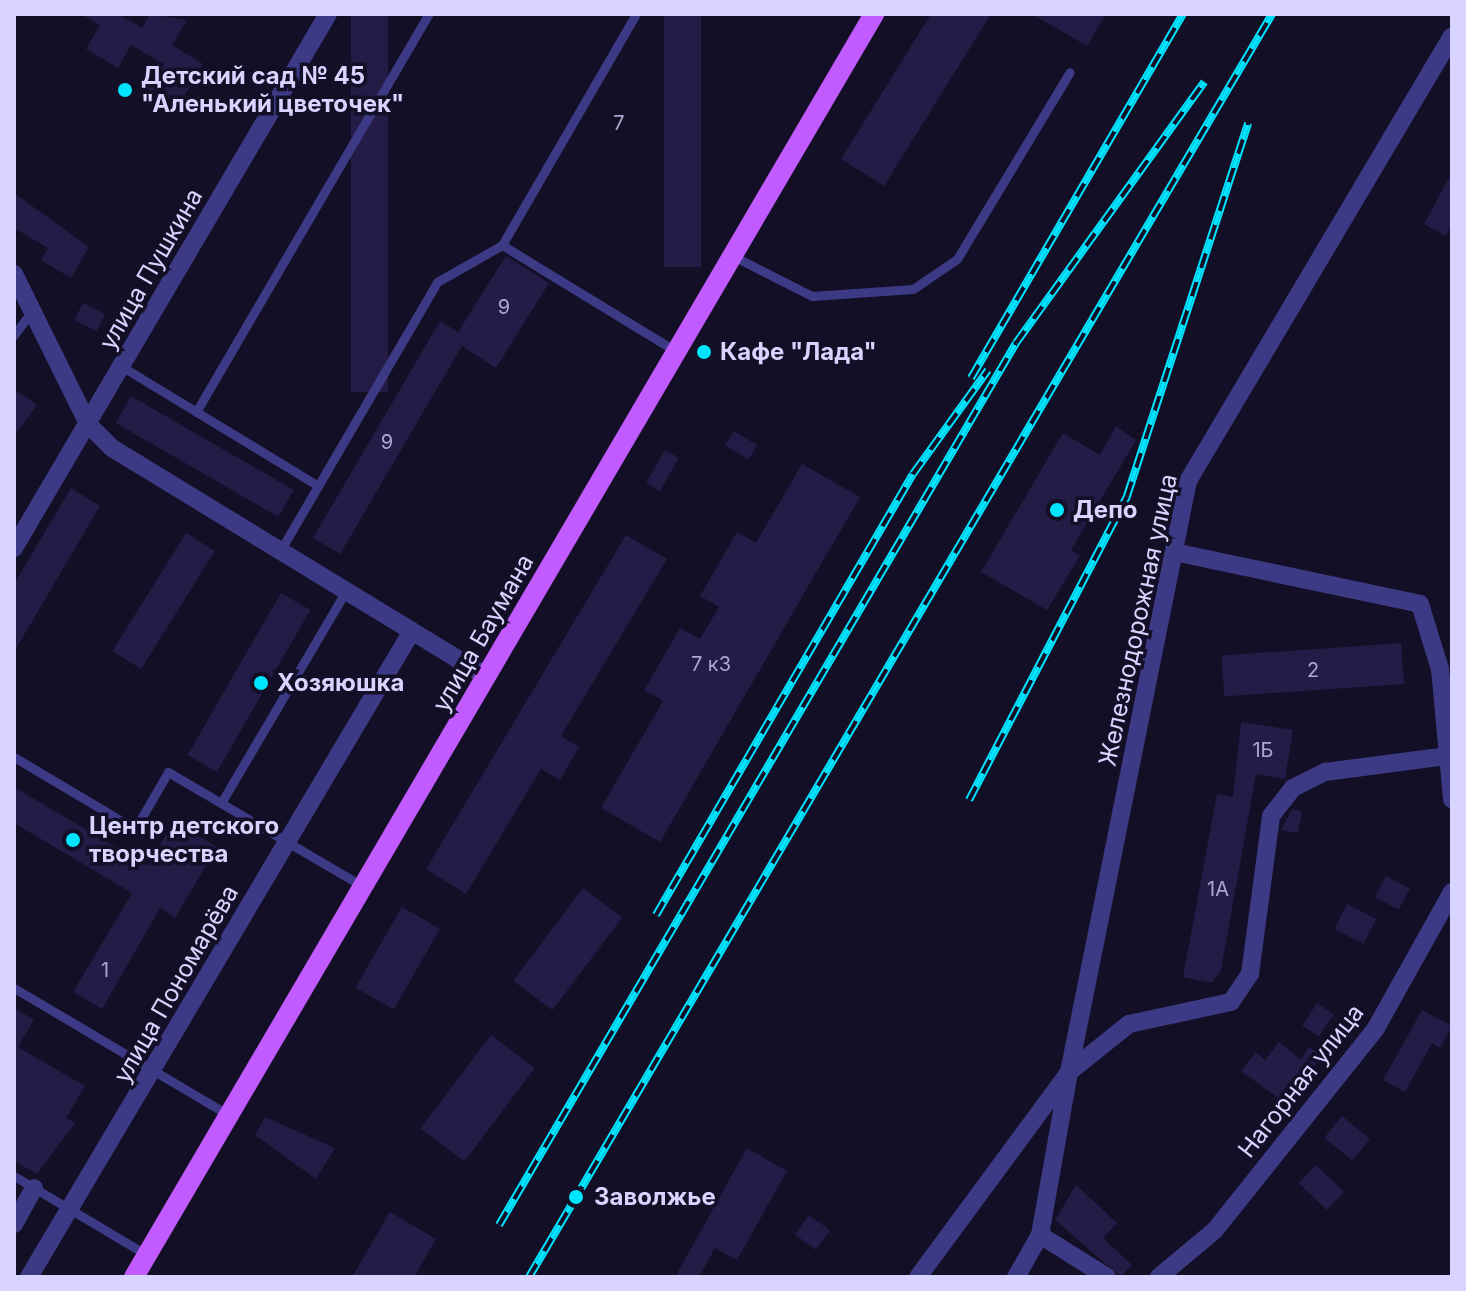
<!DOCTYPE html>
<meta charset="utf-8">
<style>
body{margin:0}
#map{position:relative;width:1466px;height:1291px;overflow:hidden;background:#130f26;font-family:Inter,sans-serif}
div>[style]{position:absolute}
.building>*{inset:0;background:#241b47;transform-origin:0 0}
.lane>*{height:9px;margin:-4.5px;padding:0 4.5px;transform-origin:4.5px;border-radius:4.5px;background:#3d3a85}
.street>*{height:18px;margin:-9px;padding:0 9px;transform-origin:9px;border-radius:9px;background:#3d3a85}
.primary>*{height:20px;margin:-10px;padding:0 10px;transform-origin:10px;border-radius:10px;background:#c25bff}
.rail>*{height:8px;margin-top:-4px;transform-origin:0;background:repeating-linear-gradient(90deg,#130f26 0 15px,#00e5ff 0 30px);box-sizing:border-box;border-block:2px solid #00e5ff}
.dots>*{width:22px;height:22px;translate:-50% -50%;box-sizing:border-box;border:4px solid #130f26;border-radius:50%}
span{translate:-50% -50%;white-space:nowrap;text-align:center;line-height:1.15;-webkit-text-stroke:7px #130f26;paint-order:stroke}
.number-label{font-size:20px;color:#aca6d1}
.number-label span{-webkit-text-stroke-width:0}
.poi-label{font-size:24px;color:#d9d4ff;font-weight:700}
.left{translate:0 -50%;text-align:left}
.street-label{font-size:24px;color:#d9d4ff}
.frame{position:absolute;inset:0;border:16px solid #d9d4ff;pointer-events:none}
</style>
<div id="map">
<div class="building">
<div style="clip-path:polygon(81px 14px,118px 14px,142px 28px,150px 14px,187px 20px,172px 45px,203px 64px,178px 107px,148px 90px,164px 64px,131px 45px,118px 68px,86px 49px,100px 25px)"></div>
<div style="left:351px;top:14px;width:37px;height:378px"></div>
<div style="left:664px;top:14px;width:37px;height:253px"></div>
<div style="clip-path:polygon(931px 14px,991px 14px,884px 186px,841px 159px)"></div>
<div style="clip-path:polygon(1032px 14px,1106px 14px,1087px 46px)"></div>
<div style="clip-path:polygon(1452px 172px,1452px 224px,1446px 236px,1424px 224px)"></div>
<div style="clip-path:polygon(14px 193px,89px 247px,71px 278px,41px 260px,48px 248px,14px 228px)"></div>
<div style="clip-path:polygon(506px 256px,549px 283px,496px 368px,462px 346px,340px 554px,313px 538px,440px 321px,458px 332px)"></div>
<div style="left:83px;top:303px;width:25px;height:19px;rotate:27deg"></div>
<div style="clip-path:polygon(14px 389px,37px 405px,14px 436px)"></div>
<div style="left:131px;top:396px;width:188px;height:31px;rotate:30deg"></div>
<div style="clip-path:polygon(1116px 426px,1136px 440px,1071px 550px,1080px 556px,1047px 610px,981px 572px,1063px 433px,1100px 455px)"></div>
<div style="left:734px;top:431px;width:27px;height:17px;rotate:31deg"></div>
<div style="left:665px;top:450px;width:16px;height:38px;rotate:30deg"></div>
<div style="clip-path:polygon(802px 464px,860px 497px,660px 842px,601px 808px,663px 701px,644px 690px,680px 628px,700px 639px,719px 607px,700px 596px,737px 532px,756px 543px)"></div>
<div style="clip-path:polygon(71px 488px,100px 506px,14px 652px,14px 584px)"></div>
<div style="left:186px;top:533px;width:34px;height:139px;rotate:32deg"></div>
<div style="clip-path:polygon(626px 535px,667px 559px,561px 736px,579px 747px,560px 780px,541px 769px,466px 894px,426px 869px)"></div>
<div style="left:281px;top:593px;width:34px;height:187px;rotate:30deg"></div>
<div style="left:1401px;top:643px;width:41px;height:180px;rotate:86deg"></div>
<div style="clip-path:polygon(1241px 722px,1293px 730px,1285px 779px,1256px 774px,1221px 970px,1212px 983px,1183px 977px,1217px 794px,1233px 797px)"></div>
<div style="clip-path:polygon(14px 787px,148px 866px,174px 821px,217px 847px,175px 918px,160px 908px,102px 1009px,73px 992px,132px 893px,14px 823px)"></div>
<div style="clip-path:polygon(1292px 809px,1302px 811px,1298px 833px,1281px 830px)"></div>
<div style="left:1386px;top:876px;width:27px;height:24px;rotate:28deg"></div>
<div style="left:583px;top:888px;width:49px;height:116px;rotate:37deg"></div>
<div style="left:1347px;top:904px;width:33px;height:28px;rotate:27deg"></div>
<div style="left:402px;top:907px;width:44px;height:93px;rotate:30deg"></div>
<div style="left:1317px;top:1003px;width:20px;height:27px;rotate:33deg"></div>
<div style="clip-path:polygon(14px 1008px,34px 1020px,18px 1047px,85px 1086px,66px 1118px,75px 1123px,37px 1174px,14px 1161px)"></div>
<div style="clip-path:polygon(1422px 1010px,1452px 1026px,1440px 1048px,1432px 1043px,1405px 1092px,1383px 1080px)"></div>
<div style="left:491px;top:1035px;width:55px;height:117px;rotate:37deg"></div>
<div style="clip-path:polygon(1279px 1042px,1301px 1060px,1309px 1047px,1324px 1056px,1281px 1100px,1241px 1071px,1256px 1052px,1265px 1060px)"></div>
<div style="left:1342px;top:1116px;width:36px;height:28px;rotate:39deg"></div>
<div style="clip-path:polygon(265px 1117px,335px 1148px,316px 1179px,255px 1135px)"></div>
<div style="clip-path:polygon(747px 1148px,787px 1171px,737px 1260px,715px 1248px,699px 1277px,675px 1277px)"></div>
<div style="left:1316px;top:1165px;width:39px;height:25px;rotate:44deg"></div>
<div style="clip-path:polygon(1076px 1185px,1117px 1223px,1103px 1238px,1132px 1265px,1121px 1277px,1055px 1220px)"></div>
<div style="clip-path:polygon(390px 1212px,436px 1239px,414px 1277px,352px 1277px)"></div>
<div style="left:809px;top:1215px;width:26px;height:24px;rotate:36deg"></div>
</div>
<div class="lane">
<div style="left:502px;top:245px;width:267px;rotate:-59.9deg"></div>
<div style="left:733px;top:256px;width:89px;rotate:26.9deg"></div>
<div style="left:812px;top:296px;width:101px;rotate:-4deg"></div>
<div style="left:913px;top:289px;width:53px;rotate:-34.3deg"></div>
<div style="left:957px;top:259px;width:218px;rotate:-58.9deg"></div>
<div style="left:14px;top:335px;width:30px;rotate:-53deg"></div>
<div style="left:121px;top:366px;width:231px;rotate:31.3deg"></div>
<div style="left:196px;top:412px;width:461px;rotate:-59.7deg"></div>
<div style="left:280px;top:551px;width:311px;rotate:-59.7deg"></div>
<div style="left:437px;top:282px;width:75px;rotate:-29.6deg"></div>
<div style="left:502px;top:245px;width:205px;rotate:31.4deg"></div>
<div style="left:14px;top:757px;width:141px;rotate:30.8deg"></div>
<div style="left:135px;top:829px;width:66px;rotate:-59.9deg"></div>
<div style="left:168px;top:772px;width:227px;rotate:30.4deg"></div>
<div style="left:221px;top:803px;width:246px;rotate:-59.5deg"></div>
<div style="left:14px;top:988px;width:250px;rotate:30.6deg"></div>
<div style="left:14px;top:1176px;width:155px;rotate:30.7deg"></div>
</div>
<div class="street">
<div style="left:14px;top:274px;width:167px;rotate:63.7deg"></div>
<div style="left:88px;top:424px;width:34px;rotate:45deg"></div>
<div style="left:112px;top:448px;width:439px;rotate:31.4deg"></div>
<div style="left:14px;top:548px;width:619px;rotate:-59.54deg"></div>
<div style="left:1174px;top:552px;width:251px;rotate:11.9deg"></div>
<div style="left:1420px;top:604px;width:68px;rotate:72.9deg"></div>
<div style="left:1440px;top:669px;width:131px;rotate:84.7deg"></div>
<div style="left:14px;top:1224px;width:41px;rotate:-60.9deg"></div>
<div style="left:1040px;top:1235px;width:79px;rotate:32.1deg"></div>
<div style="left:29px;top:1277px;width:751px;rotate:-59.34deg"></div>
<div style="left:918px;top:1277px;width:255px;rotate:-53.6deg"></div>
<div style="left:1069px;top:1072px;width:603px;rotate:-78.62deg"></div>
<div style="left:1188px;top:481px;width:517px;rotate:-59.32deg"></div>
<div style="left:1016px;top:1277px;width:48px;rotate:-60.3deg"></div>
<div style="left:1040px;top:1235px;width:166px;rotate:-79.9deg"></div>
<div style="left:1069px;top:1072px;width:77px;rotate:-38.7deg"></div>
<div style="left:1129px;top:1024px;width:104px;rotate:-12.2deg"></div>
<div style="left:1231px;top:1002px;width:34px;rotate:-56deg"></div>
<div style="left:1250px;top:974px;width:159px;rotate:-82.4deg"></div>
<div style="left:1271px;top:816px;width:36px;rotate:-52deg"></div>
<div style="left:1293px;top:788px;width:36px;rotate:-27deg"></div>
<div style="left:1325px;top:772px;width:122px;rotate:-7.5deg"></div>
<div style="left:1159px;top:1277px;width:73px;rotate:-40deg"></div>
<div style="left:1215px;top:1230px;width:258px;rotate:-51.4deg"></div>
<div style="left:1376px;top:1028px;width:156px;rotate:-60.8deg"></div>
</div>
<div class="primary">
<div style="left:134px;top:1277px;width:1464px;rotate:-59.63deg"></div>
</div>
<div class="rail">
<div style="left:971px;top:378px;width:421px;rotate:-59.8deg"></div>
<div style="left:969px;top:800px;width:343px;rotate:-62.5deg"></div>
<div style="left:1127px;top:496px;width:392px;rotate:-72deg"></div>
<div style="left:656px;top:915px;width:510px;rotate:-59.77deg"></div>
<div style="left:913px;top:474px;width:128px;rotate:-54.2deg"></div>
<div style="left:499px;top:1225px;width:1022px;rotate:-59.62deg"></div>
<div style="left:1016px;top:343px;width:322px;rotate:-54.2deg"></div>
<div style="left:529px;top:1277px;width:1465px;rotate:-59.53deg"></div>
</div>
<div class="dots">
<div style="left:125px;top:90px;background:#00e5ff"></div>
<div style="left:704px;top:352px;background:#00e5ff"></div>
<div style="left:1057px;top:510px;background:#00e5ff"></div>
<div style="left:261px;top:683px;background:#00e5ff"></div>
<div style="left:73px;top:840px;background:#00e5ff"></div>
<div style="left:576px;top:1197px;background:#00e5ff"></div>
</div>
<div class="number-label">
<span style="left:619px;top:123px">7</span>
<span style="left:504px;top:307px">9</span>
<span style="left:387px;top:442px">9</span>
<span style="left:711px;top:664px">7 к3</span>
<span style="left:1313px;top:670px">2</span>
<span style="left:1263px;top:750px">1Б</span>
<span style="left:1218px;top:889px">1А</span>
<span style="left:105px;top:970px">1</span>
</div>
<div class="poi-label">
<span class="left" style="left:141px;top:90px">Детский сад № 45<br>"Аленький цветочек"</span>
<span class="left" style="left:720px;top:352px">Кафе "Лада"</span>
<span class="left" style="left:1073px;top:510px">Депо</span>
<span class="left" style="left:277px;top:683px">Хозяюшка</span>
<span class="left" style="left:89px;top:840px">Центр детского<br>творчества</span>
<span class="left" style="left:594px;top:1197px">Заволжье</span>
</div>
<div class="street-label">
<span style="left:151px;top:269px;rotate:-60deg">улица Пушкина</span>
<span style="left:1138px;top:620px;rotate:-78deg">Железнодорожная улица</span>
<span style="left:483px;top:633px;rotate:-60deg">улица Баумана</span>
<span style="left:176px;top:984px;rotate:-60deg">улица Пономарёва</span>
<span style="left:1301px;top:1081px;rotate:-52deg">Нагорная улица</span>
</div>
<div class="frame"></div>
</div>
